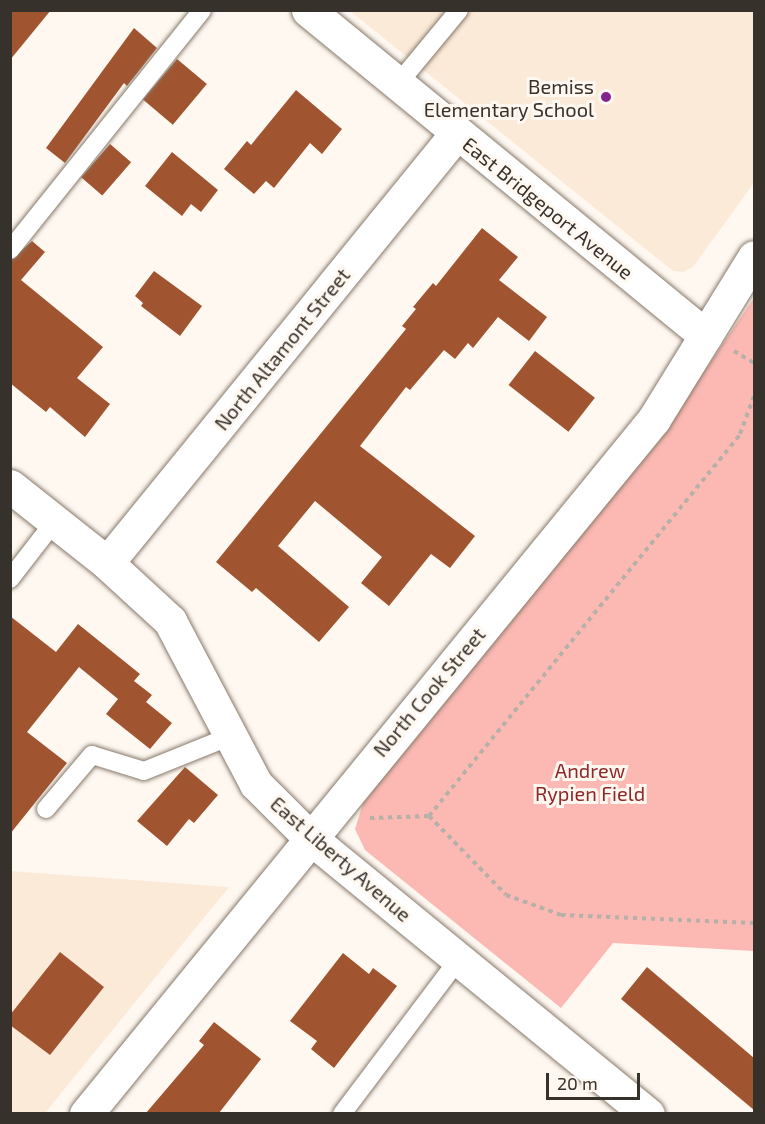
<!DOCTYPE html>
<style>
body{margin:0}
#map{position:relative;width:765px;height:1124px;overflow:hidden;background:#fef8f1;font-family:"Exo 2",sans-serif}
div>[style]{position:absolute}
.built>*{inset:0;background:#fcead9}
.green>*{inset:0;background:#fcb9b3}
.building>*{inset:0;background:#a05530;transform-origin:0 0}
.path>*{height:4px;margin-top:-2px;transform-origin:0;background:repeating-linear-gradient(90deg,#b6b0a9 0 4.5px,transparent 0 9px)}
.roads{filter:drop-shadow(0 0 2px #88796b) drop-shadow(0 0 2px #88796b)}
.service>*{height:18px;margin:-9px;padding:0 9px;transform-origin:9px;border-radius:9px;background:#fff}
.minor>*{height:33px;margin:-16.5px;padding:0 16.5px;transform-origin:16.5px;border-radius:16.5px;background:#fff}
.dots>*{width:16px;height:16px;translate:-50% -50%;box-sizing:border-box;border:3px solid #fef8f1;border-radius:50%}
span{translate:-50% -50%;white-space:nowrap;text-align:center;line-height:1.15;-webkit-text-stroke:6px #fef8f1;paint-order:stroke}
.poi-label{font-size:20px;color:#37312b}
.right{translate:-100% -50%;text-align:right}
.street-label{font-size:20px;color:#37312b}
.park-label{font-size:20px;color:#902627}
.frame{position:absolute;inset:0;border:12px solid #37312b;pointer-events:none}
.scale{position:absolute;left:546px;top:1073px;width:94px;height:27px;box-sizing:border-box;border:3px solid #37312b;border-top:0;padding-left:8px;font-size:18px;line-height:21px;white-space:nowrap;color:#37312b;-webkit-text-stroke:4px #fef8f1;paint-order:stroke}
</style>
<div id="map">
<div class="built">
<div style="clip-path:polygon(350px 11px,754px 11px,754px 183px,693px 267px,683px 272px,673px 271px)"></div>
<div style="clip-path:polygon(10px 871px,229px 887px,45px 1113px,11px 1113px)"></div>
</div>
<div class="green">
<div style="clip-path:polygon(754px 298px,754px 951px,613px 943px,561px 1008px,365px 850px,355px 829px,363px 803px,653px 446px)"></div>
</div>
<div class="building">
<div style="clip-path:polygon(10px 10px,51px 10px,10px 60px)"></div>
<div style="clip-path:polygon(134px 28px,157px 48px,127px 86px,124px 83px,65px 163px,46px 148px)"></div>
<div style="left:177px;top:59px;width:39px;height:53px;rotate:40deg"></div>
<div style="clip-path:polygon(296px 90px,342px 129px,322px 154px,310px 143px,274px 188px,266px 181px,254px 194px,224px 169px,247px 141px,251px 145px)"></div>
<div style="left:110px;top:144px;width:28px;height:44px;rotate:41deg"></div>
<div style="clip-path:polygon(172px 152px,218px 190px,201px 212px,191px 204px,182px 216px,145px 186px)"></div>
<div style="clip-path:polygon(482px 228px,518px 257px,499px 280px,547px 317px,529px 341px,498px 317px,473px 348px,468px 343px,455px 359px,444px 350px,410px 390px,406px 387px,360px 446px,475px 536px,450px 568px,431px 554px,389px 606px,361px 583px,382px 557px,315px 501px,278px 546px,349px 607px,319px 642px,256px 588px,252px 592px,216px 562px,406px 329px,402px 326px,416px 309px,413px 307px,433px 283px,436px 286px)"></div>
<div style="clip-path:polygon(32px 241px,45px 252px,21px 280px,103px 347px,77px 378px,110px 404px,85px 437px,50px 407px,46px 412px,10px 383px,10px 261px)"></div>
<div style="clip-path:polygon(154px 271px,202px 306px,180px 336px,141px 306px,143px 303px,135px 296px)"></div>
<div style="left:535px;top:351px;width:76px;height:43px;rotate:38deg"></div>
<div style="clip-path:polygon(10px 616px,56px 652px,78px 624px,140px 674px,134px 681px,152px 695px,146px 702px,172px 723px,150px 749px,106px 714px,118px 699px,79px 667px,27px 732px,67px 763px,10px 834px)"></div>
<div style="clip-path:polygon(185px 767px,218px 795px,194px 823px,189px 819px,167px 846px,137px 821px)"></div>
<div style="clip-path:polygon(60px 952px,104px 987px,50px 1055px,10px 1025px,10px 1015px)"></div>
<div style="clip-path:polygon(343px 953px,369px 974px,373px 968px,397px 986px,334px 1068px,311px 1049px,317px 1041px,290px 1021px)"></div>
<div style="clip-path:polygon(647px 967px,754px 1058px,754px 1110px,621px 999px)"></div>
<div style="clip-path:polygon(214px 1022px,261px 1059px,219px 1113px,146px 1113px,204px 1045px,199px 1041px)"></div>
</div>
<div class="path">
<div style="left:734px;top:351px;width:23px;rotate:31deg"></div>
<div style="left:429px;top:816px;width:493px;rotate:-50.8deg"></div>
<div style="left:740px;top:434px;width:40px;rotate:-69.8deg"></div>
<div style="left:370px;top:818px;width:59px;rotate:-1.9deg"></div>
<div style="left:429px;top:816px;width:110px;rotate:45.7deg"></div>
<div style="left:506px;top:895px;width:59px;rotate:20deg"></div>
<div style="left:561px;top:915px;width:193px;rotate:2.4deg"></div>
</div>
<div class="roads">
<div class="service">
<div style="left:397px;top:85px;width:97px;rotate:-50.4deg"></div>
<div style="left:10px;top:250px;width:307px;rotate:-51.3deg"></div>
<div style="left:10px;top:579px;width:73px;rotate:-52.2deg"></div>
<div style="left:46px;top:809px;width:71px;rotate:-49.6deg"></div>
<div style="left:92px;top:755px;width:54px;rotate:17.1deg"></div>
<div style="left:144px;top:771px;width:94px;rotate:-21.9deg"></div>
<div style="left:342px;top:1114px;width:194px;rotate:-53deg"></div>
</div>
<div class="minor">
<div style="left:308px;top:10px;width:514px;rotate:39.32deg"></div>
<div style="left:10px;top:486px;width:124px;rotate:38.4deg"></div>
<div style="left:107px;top:563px;width:86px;rotate:42.6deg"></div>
<div style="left:170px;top:621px;width:184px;rotate:62.2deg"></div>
<div style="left:256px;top:784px;width:75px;rotate:45deg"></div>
<div style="left:309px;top:837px;width:438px;rotate:39.3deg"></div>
<div style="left:107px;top:563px;width:553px;rotate:-50.87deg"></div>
<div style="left:86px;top:1114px;width:898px;rotate:-50.74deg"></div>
<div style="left:654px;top:419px;width:190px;rotate:-58.3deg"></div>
</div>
</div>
<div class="dots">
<div style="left:606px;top:97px;background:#82238e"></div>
</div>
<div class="poi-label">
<span class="right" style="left:594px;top:98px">Bemiss<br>Elementary School</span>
</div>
<div class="street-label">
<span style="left:548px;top:208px;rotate:39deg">East Bridgeport Avenue</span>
<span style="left:282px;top:349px;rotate:-51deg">North Altamont Street</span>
<span style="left:429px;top:692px;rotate:-50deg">North Cook Street</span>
<span style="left:341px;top:859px;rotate:41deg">East Liberty Avenue</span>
</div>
<div class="park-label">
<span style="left:590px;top:782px">Andrew<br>Rypien Field</span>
</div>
<div class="frame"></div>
<div class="scale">20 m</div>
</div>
